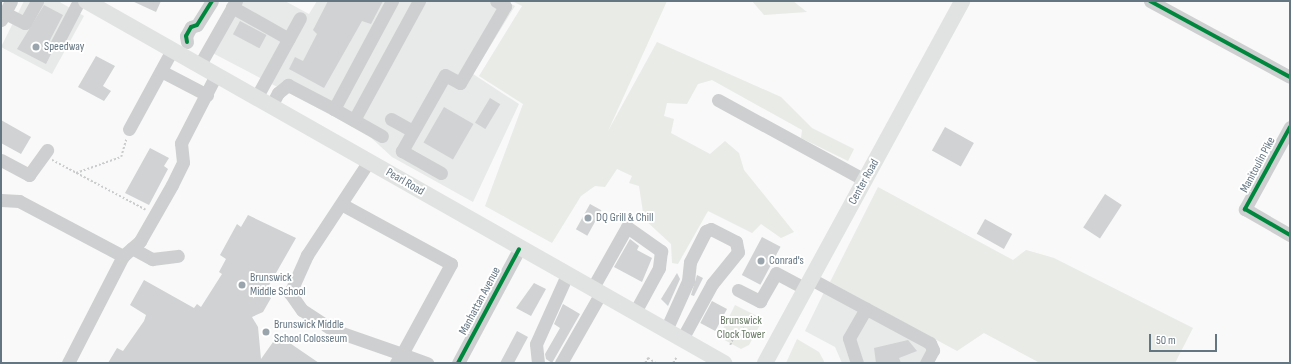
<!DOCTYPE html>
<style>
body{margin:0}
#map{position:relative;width:1291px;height:364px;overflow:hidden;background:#f9f9f9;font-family:"Sofia Sans Condensed",sans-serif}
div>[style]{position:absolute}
.built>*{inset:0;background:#e8e9e9}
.green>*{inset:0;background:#e8ebe6}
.building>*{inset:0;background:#d0d2d3;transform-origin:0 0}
.path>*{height:1.5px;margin-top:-0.75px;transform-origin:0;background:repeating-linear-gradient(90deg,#cbcccd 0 2px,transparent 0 4px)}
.minor>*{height:13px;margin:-6.5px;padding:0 6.5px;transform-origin:6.5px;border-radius:6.5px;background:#cecfd0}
.major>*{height:16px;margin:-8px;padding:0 8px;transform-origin:8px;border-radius:8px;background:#e1e2e2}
.cycleway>*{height:4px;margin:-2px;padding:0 2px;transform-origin:2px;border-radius:2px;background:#00873e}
.dots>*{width:11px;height:11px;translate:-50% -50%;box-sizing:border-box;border:2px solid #fff;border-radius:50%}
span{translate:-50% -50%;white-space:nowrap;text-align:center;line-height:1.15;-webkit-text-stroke:4px #fff;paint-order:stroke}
.poi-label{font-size:12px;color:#657683}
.left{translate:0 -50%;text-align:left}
.street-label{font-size:12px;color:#657683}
.park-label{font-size:12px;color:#687a64}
.frame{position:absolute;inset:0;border:2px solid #657683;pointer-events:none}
.scale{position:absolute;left:1149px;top:334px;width:68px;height:18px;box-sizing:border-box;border:2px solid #657683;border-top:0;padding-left:5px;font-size:12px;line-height:14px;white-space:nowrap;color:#657683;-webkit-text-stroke:3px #fff;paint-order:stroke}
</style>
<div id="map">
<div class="built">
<div style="clip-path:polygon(24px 1px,58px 1px,84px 16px,52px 74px,1px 47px)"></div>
<div style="clip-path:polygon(231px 1px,285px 1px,309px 14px,317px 1px,505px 1px,515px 6px,473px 74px,519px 104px,473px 202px,392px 157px,367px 134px,203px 48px)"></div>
<div style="clip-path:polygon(828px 284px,934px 341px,938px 351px,931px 363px,842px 363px,835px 347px,805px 331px)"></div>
</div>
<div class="green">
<div style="clip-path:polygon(512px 1px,667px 1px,608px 131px,657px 42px,781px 97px,812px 128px,854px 149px,848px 161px,801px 138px,802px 130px,712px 80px,698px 84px,687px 104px,667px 103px,664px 116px,674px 119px,671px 133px,710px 154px,725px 141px,739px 153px,744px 170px,794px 232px,781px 238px,761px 224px,752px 233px,708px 211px,678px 264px,672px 263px,671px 244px,644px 219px,639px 186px,629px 183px,632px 176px,617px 169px,605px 187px,595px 186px,581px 196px,552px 243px,485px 206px,523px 104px,479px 76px,522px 6px)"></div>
<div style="clip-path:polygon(752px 1px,793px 1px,807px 12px,764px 15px)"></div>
<div style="clip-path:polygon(878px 187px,1013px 260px,1026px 250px,1054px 258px,1193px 328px,1175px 363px,1040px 363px,984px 333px,957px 351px,830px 282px)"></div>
<div style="clip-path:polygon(735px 305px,763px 319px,749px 345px,741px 349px,719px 337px)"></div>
<div style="clip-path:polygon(797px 339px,819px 352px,825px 363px,786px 363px)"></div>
</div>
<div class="building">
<div style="clip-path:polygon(132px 1px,161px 1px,156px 12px)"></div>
<div style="clip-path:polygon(328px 1px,383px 1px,371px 24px,362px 21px,324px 88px,289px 69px,295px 57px,303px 61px,317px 34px,313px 30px)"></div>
<div style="clip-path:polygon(44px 5px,63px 15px,50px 40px,49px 48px,53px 50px,46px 64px,17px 49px)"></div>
<div style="left:240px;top:21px;width:30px;height:15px;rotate:28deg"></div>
<div style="clip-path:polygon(96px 56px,115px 66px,103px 86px,111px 91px,104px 101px,78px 87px)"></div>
<div style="left:490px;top:98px;width:12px;height:29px;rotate:31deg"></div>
<div style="left:444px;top:107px;width:34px;height:41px;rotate:30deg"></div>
<div style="clip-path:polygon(1px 120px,31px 137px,21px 154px,1px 143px)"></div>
<div style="left:945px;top:127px;width:33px;height:27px;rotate:29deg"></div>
<div style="clip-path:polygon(150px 148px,169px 158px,164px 166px,168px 169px,149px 205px,125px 193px)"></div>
<div style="left:1105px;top:194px;width:20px;height:40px;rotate:33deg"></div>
<div style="left:590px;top:204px;width:13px;height:29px;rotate:29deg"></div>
<div style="clip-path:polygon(248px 215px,296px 238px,264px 294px,271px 298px,263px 312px,252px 317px,258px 327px,261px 359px,278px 335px,319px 363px,108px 363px,117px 348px,123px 351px,144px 321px,146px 315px,130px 305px,144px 280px,194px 308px,197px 304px,201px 307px,222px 274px,219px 272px,226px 259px,220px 255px,237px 224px,241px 227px)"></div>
<div style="left:985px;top:219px;width:31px;height:17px;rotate:29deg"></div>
<div style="left:762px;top:237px;width:21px;height:43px;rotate:28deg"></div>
<div style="clip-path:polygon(630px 239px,639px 246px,637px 250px,652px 258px,642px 282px,614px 267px)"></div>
<div style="clip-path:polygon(677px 273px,680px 279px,668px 306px,661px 299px)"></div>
<div style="clip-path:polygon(697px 275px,703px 278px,694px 296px,691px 295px)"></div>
<div style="clip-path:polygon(534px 283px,546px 289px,531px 316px,516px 308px)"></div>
<div style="left:712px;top:301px;width:17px;height:25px;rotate:28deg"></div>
<div style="clip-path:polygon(563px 304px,580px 314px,552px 363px,546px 359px,545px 354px,560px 328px,554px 324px)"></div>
<div style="clip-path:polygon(517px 331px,528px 337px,514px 363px,500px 363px)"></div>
<div style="clip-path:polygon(908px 340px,917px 351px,899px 358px,901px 363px,876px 363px,874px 348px)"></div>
</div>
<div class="path">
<div style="left:52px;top:160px;width:106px;rotate:28deg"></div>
<div style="left:76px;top:173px;width:48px;rotate:-19.6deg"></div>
<div style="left:121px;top:157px;width:18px;rotate:-74deg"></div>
<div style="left:743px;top:328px;width:3px;rotate:45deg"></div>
<div style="left:745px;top:330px;width:2px;rotate:117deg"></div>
<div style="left:744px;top:332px;width:3px;rotate:-135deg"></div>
<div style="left:742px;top:330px;width:2px;rotate:-63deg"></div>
<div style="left:745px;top:330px;width:12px;rotate:9deg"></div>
<div style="left:730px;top:345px;width:14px;rotate:-65deg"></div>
<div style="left:736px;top:332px;width:6px;rotate:-18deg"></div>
<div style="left:611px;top:363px;width:5px"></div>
<div style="left:645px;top:363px;width:6px;rotate:-59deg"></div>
<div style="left:648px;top:358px;width:9px;rotate:32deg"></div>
<div style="left:673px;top:363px;width:6px;rotate:-59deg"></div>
</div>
<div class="minor">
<div style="left:1150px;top:1px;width:159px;rotate:28.5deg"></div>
<div style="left:232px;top:7px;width:65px;rotate:29.3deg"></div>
<div style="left:5px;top:13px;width:22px;rotate:27deg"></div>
<div style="left:25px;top:23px;width:25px;rotate:-61deg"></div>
<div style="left:1px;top:20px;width:21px;rotate:-62deg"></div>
<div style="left:187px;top:42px;width:6px;rotate:-99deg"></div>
<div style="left:186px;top:36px;width:10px;rotate:-61deg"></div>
<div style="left:191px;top:27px;width:6px;rotate:-18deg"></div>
<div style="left:197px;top:25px;width:28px;rotate:-58deg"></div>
<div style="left:57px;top:43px;width:47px;rotate:-62.4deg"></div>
<div style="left:199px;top:66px;width:75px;rotate:-60.4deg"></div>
<div style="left:161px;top:71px;width:52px;rotate:27.6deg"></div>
<div style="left:256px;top:98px;width:91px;rotate:-61.2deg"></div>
<div style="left:718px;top:100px;width:167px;rotate:28.6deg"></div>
<div style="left:271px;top:106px;width:15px;rotate:-62deg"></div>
<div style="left:278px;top:93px;width:13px;rotate:-39deg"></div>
<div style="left:288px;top:85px;width:52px;rotate:27.6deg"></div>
<div style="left:334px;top:109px;width:123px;rotate:-61.8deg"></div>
<div style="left:334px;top:109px;width:55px;rotate:29.4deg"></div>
<div style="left:391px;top:119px;width:25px;rotate:29deg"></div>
<div style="left:354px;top:120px;width:136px;rotate:-61.4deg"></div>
<div style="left:1290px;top:127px;width:94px;rotate:118.8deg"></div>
<div style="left:1245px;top:209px;width:52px;rotate:30deg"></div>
<div style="left:129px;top:129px;width:90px;rotate:-61.4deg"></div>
<div style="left:1px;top:160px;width:32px;rotate:28deg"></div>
<div style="left:29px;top:175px;width:31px;rotate:-54deg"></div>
<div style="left:369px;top:161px;width:113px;rotate:123.4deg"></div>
<div style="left:307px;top:255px;width:42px;rotate:114.1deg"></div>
<div style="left:290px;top:293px;width:21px;rotate:55deg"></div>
<div style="left:302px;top:310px;width:37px;rotate:33deg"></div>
<div style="left:333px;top:330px;width:73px;rotate:19.2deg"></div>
<div style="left:402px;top:354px;width:11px;rotate:124deg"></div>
<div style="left:441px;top:173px;width:45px;rotate:-150.6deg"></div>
<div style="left:402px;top:151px;width:87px;rotate:-60.5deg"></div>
<div style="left:445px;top:75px;width:17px;rotate:28deg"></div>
<div style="left:460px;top:83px;width:89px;rotate:-59.7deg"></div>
<div style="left:505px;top:6px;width:10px;rotate:-151deg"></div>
<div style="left:1px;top:200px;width:18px;rotate:3deg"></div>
<div style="left:19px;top:201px;width:118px;rotate:27.9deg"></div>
<div style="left:343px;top:205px;width:123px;rotate:28.6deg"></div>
<div style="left:451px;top:264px;width:102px;rotate:118.6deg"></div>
<div style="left:402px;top:354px;width:27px;rotate:20deg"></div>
<div style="left:132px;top:248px;width:23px;rotate:29deg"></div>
<div style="left:152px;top:259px;width:26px;rotate:-7deg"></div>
<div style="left:811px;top:279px;width:135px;rotate:28.3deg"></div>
<div style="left:930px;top:343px;width:8px;rotate:67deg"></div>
<div style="left:933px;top:350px;width:15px;rotate:118deg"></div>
<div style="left:592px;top:289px;width:71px;rotate:-60.6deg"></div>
<div style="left:627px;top:227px;width:42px;rotate:35.2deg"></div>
<div style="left:661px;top:251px;width:17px;rotate:97deg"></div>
<div style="left:659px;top:268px;width:50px;rotate:118.6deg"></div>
<div style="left:738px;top:290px;width:25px;rotate:27deg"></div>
<div style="left:760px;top:301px;width:32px;rotate:-60deg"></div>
<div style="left:776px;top:273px;width:34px;rotate:28deg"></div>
<div style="left:666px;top:330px;width:54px;rotate:-65.8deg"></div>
<div style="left:688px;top:281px;width:19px;rotate:-84deg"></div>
<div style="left:690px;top:262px;width:35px;rotate:-63deg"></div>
<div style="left:706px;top:231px;width:5px;rotate:-22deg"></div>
<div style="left:711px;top:229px;width:28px;rotate:27deg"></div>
<div style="left:736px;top:242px;width:10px;rotate:79deg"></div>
<div style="left:738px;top:252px;width:41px;rotate:129.1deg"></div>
<div style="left:712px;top:284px;width:63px;rotate:118.6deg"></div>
<div style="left:68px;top:363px;width:120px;rotate:-62.8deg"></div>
<div style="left:123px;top:256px;width:23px;rotate:-41deg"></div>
<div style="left:140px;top:241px;width:64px;rotate:-60.3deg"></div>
<div style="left:172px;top:185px;width:25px;rotate:-64deg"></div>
<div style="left:183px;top:162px;width:19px;rotate:-96deg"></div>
<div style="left:181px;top:143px;width:76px;rotate:-62.8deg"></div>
<div style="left:458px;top:363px;width:129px;rotate:-61.8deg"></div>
<div style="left:538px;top:363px;width:19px;rotate:-96deg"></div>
<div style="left:536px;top:344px;width:76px;rotate:-65.8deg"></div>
<div style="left:561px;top:363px;width:81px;rotate:-60.3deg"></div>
<div style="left:857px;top:363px;width:26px;rotate:-108deg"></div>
<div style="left:849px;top:338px;width:34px;rotate:-60deg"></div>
</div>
<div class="major">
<div style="left:86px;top:1px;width:734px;rotate:29.57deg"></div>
<div style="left:765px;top:363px;width:412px;rotate:-61.4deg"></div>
</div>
<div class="cycleway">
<div style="left:1150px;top:1px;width:159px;rotate:28.5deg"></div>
<div style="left:187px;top:42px;width:6px;rotate:-99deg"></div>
<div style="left:186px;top:36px;width:10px;rotate:-61deg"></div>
<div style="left:191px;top:27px;width:6px;rotate:-18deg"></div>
<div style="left:197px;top:25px;width:28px;rotate:-58deg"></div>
<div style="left:1290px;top:127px;width:94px;rotate:118.8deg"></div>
<div style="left:1245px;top:209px;width:52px;rotate:30deg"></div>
<div style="left:458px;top:363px;width:129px;rotate:-61.8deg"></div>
</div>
<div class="dots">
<div style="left:36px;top:47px;background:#99a4ac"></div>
<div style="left:588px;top:218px;background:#99a4ac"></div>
<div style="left:761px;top:261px;background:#99a4ac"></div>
<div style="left:242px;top:285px;background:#99a4ac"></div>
<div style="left:266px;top:332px;background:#99a4ac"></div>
</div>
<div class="poi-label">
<span class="left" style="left:44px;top:47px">Speedway</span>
<span class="left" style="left:596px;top:218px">DQ Grill &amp; Chill</span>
<span class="left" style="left:769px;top:261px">Conrad's</span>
<span class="left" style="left:250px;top:285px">Brunswick<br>Middle School</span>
<span class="left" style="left:274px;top:332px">Brunswick Middle<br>School Colosseum</span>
</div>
<div class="street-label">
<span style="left:1258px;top:165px;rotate:-62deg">Manitoulin Pike</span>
<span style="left:405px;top:182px;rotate:30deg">Pearl Road</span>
<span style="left:864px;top:182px;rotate:-61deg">Center Road</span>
<span style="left:480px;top:301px;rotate:-62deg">Manhattan Avenue</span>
</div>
<div class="park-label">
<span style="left:741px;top:328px">Brunswick<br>Clock Tower</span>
</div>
<div class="frame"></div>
<div class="scale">50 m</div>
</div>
